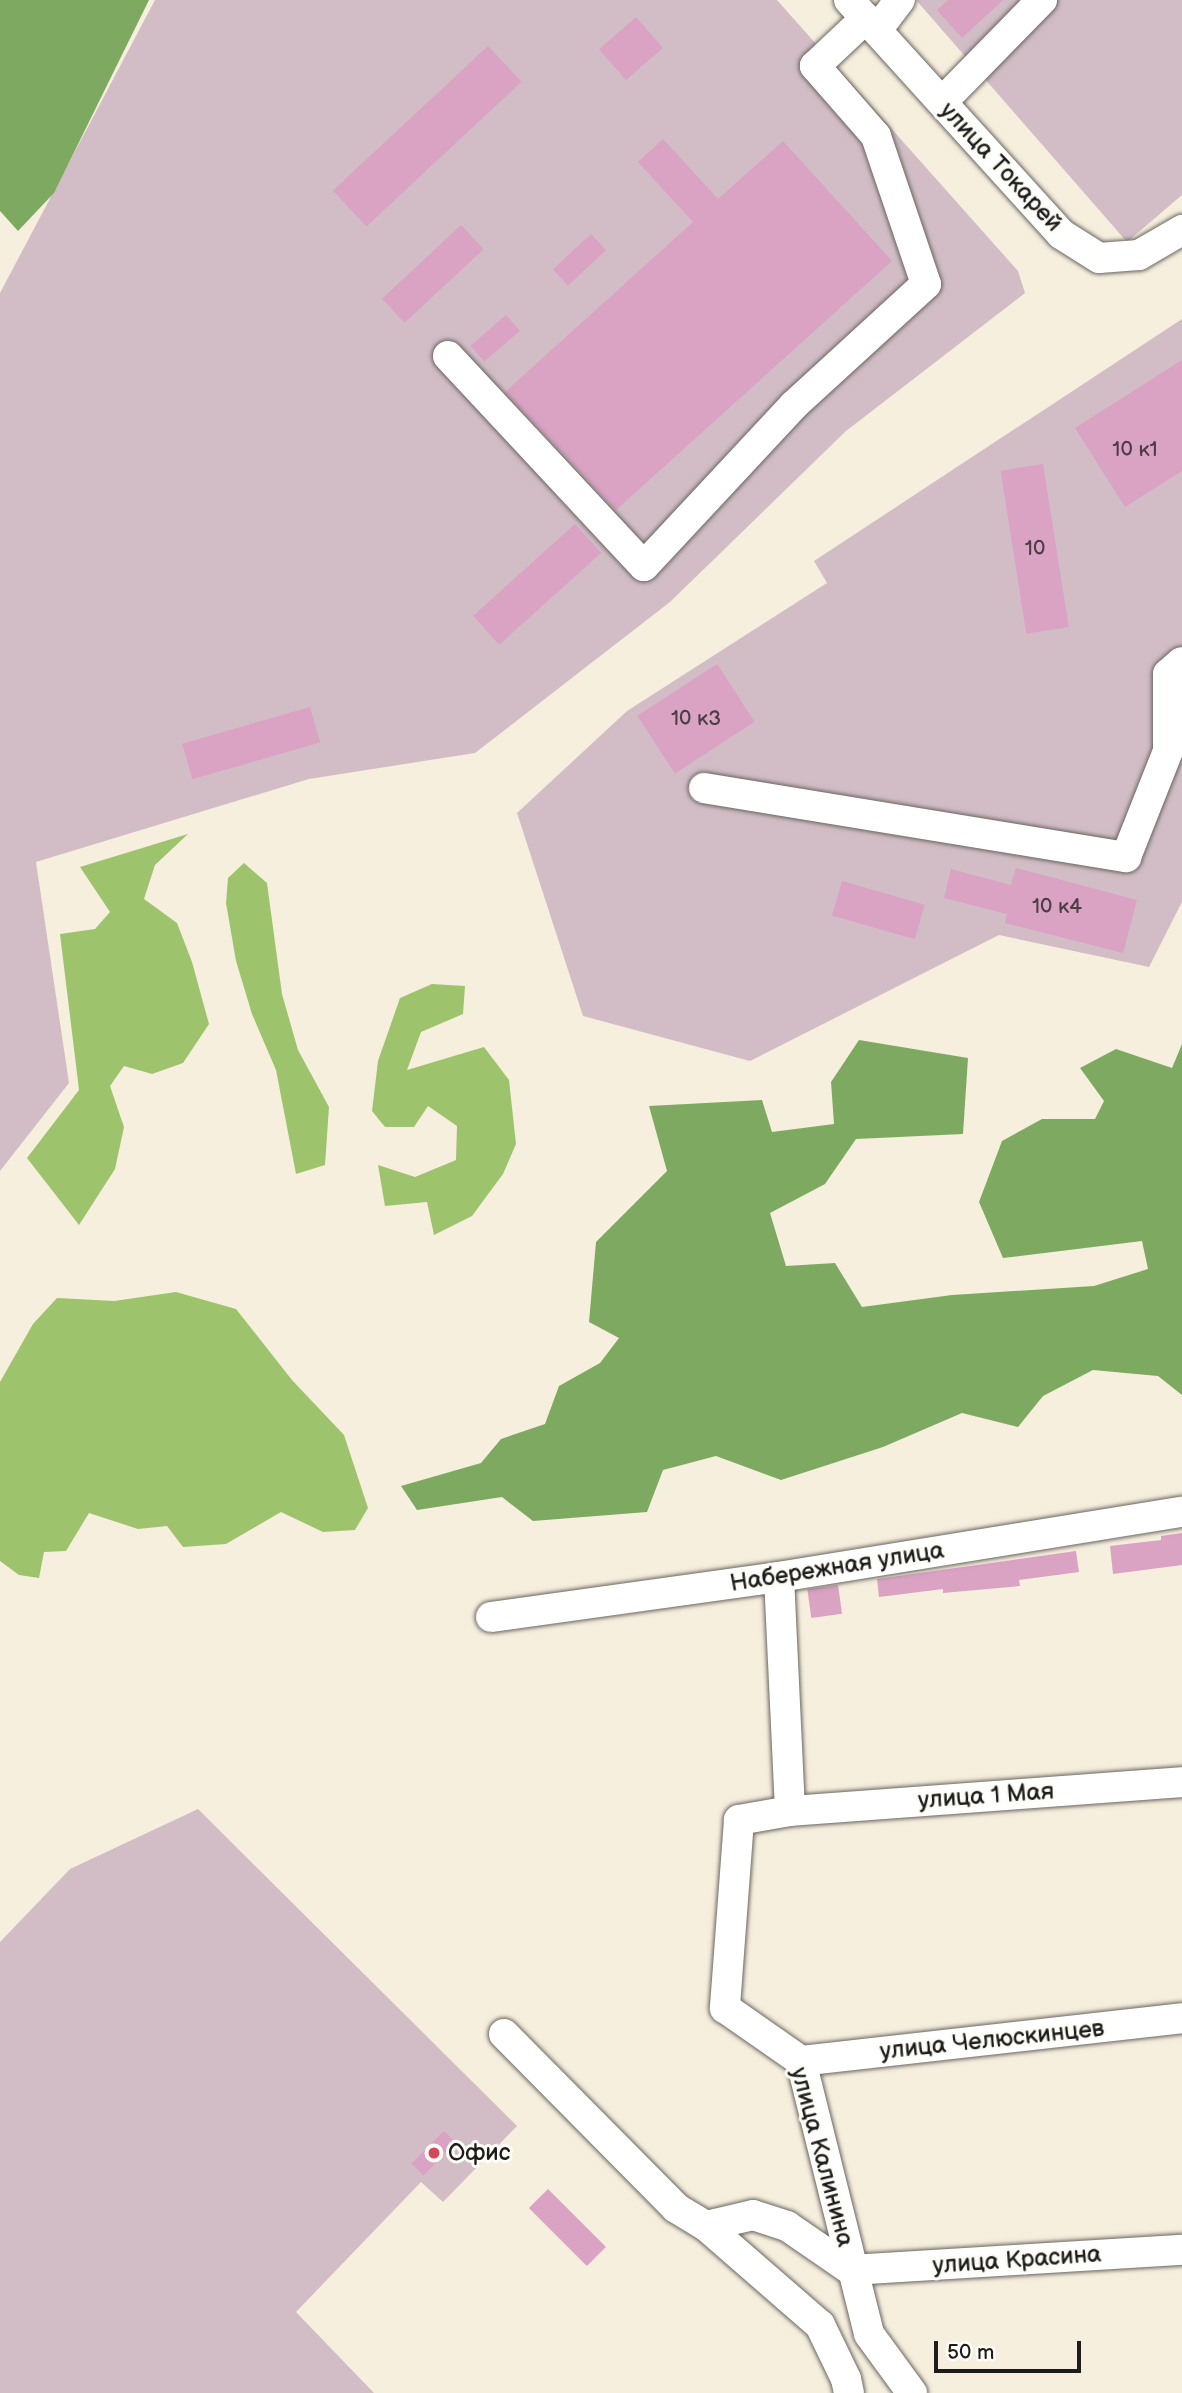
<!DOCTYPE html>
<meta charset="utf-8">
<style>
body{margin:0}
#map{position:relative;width:1182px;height:2393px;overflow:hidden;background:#f7efde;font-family:"Balsamiq Sans",sans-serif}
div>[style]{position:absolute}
.industrial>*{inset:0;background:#d2bdc6}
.green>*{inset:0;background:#9ec36d}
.forest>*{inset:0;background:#7ea960}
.building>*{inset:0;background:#daa2c3;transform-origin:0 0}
.roads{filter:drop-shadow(0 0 2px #696660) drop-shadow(0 0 2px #696660)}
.minor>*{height:30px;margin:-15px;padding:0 15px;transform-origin:15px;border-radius:15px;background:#fff}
.dots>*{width:19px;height:19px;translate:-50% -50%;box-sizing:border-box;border:4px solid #fdfcf7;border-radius:50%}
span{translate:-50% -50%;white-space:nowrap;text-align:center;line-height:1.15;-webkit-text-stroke:6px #fdfcf7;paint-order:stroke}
.number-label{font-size:21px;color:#4c3e46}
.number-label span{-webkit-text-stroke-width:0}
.street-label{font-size:24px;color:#1c1c1c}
.poi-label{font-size:24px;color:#1c1c1c}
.left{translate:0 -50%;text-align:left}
.scale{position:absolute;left:934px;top:2341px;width:147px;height:32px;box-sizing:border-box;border:4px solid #1c1c1c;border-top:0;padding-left:9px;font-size:21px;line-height:24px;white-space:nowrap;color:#1c1c1c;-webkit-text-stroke:5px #fdfcf7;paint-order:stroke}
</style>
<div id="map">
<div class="industrial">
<div style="clip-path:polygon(155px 0,777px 0,1018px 271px,1025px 293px,846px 431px,670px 602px,475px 753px,309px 779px,36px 862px,69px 1083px,0 1171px,0 293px)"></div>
<div style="clip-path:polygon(916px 0,1182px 0,1182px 195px,1127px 242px)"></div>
<div style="clip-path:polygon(1182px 319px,1182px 902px,1149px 967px,999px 935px,750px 1061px,583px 1016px,517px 813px,627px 711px,827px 583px,814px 561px)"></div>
<div style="clip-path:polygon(198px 1809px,517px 2126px,443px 2202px,421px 2182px,296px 2312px,374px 2393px,0 2393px,0 1942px,70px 1869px)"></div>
</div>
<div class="green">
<div style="clip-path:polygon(188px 834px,155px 865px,144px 899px,177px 923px,192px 962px,209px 1024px,183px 1063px,152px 1074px,124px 1066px,110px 1086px,124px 1127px,115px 1169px,79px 1225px,27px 1158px,79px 1090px,60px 934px,95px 929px,110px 912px,80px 867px)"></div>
<div style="clip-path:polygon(244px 863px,267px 883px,282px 994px,298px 1050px,329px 1107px,325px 1165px,296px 1174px,276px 1070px,252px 1014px,236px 961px,226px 903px,228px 878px)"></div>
<div style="clip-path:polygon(432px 984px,465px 986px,463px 1014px,421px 1032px,407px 1070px,484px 1047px,509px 1080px,516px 1144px,503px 1174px,472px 1216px,434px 1235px,427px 1202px,385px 1206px,378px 1165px,415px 1177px,456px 1160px,457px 1126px,428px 1106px,414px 1127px,385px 1127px,372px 1111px,378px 1061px,400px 998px)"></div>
<div style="clip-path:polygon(176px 1292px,236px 1309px,292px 1380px,344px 1435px,368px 1508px,355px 1530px,323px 1532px,281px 1512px,226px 1544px,183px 1547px,167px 1526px,138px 1529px,89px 1513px,66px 1551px,44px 1552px,39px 1578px,19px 1575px,0 1561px,0 1382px,33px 1324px,57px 1298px,114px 1301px)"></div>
</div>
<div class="forest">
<div style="clip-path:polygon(0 0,149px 0,54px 193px,18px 231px,0 211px)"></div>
<div style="clip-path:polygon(859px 1040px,968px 1058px,963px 1134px,856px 1139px,825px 1184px,770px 1213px,786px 1266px,835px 1263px,862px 1307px,952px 1295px,1094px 1286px,1148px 1269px,1142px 1241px,1003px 1258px,979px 1202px,1002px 1141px,1042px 1119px,1095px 1119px,1104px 1101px,1080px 1068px,1116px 1049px,1172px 1068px,1182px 1044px,1182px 1395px,1158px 1376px,1093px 1370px,1043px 1396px,1018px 1427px,962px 1413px,883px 1447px,781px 1480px,716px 1456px,663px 1470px,647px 1512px,533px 1521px,502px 1497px,417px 1510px,401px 1486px,481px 1463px,501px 1439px,545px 1424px,559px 1386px,600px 1363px,619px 1338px,589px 1322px,596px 1242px,667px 1171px,649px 1106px,762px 1100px,772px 1132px,834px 1124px,831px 1082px)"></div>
</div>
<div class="building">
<div style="clip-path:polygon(948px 0,1003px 0,962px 38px,937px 10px)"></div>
<div style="left:636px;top:17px;width:41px;height:49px;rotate:49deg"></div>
<div style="left:488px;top:46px;width:49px;height:212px;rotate:47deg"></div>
<div style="clip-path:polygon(663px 139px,718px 199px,783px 141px,892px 261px,616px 510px,505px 392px,693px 222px,638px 162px)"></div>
<div style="left:461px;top:225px;width:33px;height:108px;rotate:47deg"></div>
<div style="left:591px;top:234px;width:22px;height:52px;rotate:47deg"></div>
<div style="left:506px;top:315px;width:21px;height:47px;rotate:49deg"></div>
<div style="clip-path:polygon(1182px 360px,1182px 471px,1125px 507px,1075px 428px)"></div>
<div style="left:1043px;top:464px;width:165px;height:43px;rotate:81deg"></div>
<div style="left:575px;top:524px;width:39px;height:137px;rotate:48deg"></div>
<div style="left:717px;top:664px;width:69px;height:95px;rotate:57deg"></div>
<div style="left:310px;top:707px;width:37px;height:133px;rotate:74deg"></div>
<div style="clip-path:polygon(1016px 868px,1137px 900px,1123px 953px,1005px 923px,1007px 914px,944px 898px,951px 869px,1011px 885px)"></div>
<div style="left:842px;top:881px;width:86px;height:36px;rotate:16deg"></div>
<div style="clip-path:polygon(1182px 1533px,1182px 1565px,1113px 1574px,1110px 1546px,1161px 1540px,1161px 1536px)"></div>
<div style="clip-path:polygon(1076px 1551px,1079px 1572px,1019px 1580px,1020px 1586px,943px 1593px,943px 1589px,879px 1597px,877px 1579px)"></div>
<div style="left:838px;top:1585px;width:29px;height:31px;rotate:82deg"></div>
<div style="left:444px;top:2131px;width:17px;height:46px;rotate:45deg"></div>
<div style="left:548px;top:2189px;width:82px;height:27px;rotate:45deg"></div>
</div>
<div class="roads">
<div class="minor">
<div style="left:849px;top:0;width:316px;rotate:47.8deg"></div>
<div style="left:1061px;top:234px;width:45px;rotate:32.3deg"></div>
<div style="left:1099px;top:258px;width:40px;rotate:-4.3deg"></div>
<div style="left:1139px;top:255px;width:50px;rotate:-30.2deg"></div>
<div style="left:877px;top:30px;width:38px;rotate:-53deg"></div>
<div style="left:942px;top:102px;width:143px;rotate:-45.6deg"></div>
<div style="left:448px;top:356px;width:287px;rotate:47deg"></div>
<div style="left:644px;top:566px;width:220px;rotate:-47deg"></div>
<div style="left:794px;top:405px;width:179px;rotate:-42.5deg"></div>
<div style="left:926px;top:284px;width:156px;rotate:-108.7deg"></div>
<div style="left:876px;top:136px;width:93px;rotate:-131.1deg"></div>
<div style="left:815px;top:66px;width:70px;rotate:-43.3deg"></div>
<div style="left:704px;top:788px;width:428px;rotate:9.3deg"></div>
<div style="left:1126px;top:857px;width:114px;rotate:-68.4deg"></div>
<div style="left:1168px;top:751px;width:77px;rotate:-90deg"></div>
<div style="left:1168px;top:674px;width:18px;rotate:-41deg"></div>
<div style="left:779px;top:1577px;width:234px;rotate:87.3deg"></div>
<div style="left:790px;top:1811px;width:52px;rotate:170deg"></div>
<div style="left:739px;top:1820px;width:189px;rotate:94.3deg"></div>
<div style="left:725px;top:2008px;width:93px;rotate:34.9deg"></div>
<div style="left:801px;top:2061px;width:281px;rotate:76deg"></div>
<div style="left:869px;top:2334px;width:73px;rotate:53.9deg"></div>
<div style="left:491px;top:1617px;width:291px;rotate:-7.9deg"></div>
<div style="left:779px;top:1577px;width:408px;rotate:-9.2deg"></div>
<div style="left:790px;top:1811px;width:393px;rotate:-4.2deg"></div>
<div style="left:504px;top:2034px;width:245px;rotate:45.3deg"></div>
<div style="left:676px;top:2208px;width:35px;rotate:31deg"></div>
<div style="left:706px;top:2226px;width:48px;rotate:-13.2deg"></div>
<div style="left:753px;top:2215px;width:36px;rotate:18deg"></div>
<div style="left:787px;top:2226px;width:78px;rotate:34.5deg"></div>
<div style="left:851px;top:2270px;width:332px;rotate:-3.5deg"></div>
<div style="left:801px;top:2061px;width:383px;rotate:-6.4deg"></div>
<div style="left:706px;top:2226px;width:151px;rotate:41deg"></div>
<div style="left:820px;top:2325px;width:60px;rotate:64.3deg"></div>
<div style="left:846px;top:2379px;width:14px;rotate:78deg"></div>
</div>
</div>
<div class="dots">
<div style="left:434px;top:2153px;background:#d1495b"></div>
</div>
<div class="number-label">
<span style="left:1135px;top:450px">10 к1</span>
<span style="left:1035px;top:549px">10</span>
<span style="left:696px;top:719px">10 к3</span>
<span style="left:1057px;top:907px">10 к4</span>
</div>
<div class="street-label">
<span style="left:1001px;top:167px;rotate:47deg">улица Токарей</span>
<span style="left:837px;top:1567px;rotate:-9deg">Набережная улица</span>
<span style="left:986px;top:1796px;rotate:-4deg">улица 1 Мая</span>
<span style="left:992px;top:2040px;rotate:-6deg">улица Челюскинцев</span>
<span style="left:822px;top:2157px;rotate:75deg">улица Калинина</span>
<span style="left:1017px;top:2260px;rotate:-4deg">улица Красина</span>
</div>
<div class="poi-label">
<span class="left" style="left:448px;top:2153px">Офис</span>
</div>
<div class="scale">50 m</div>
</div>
